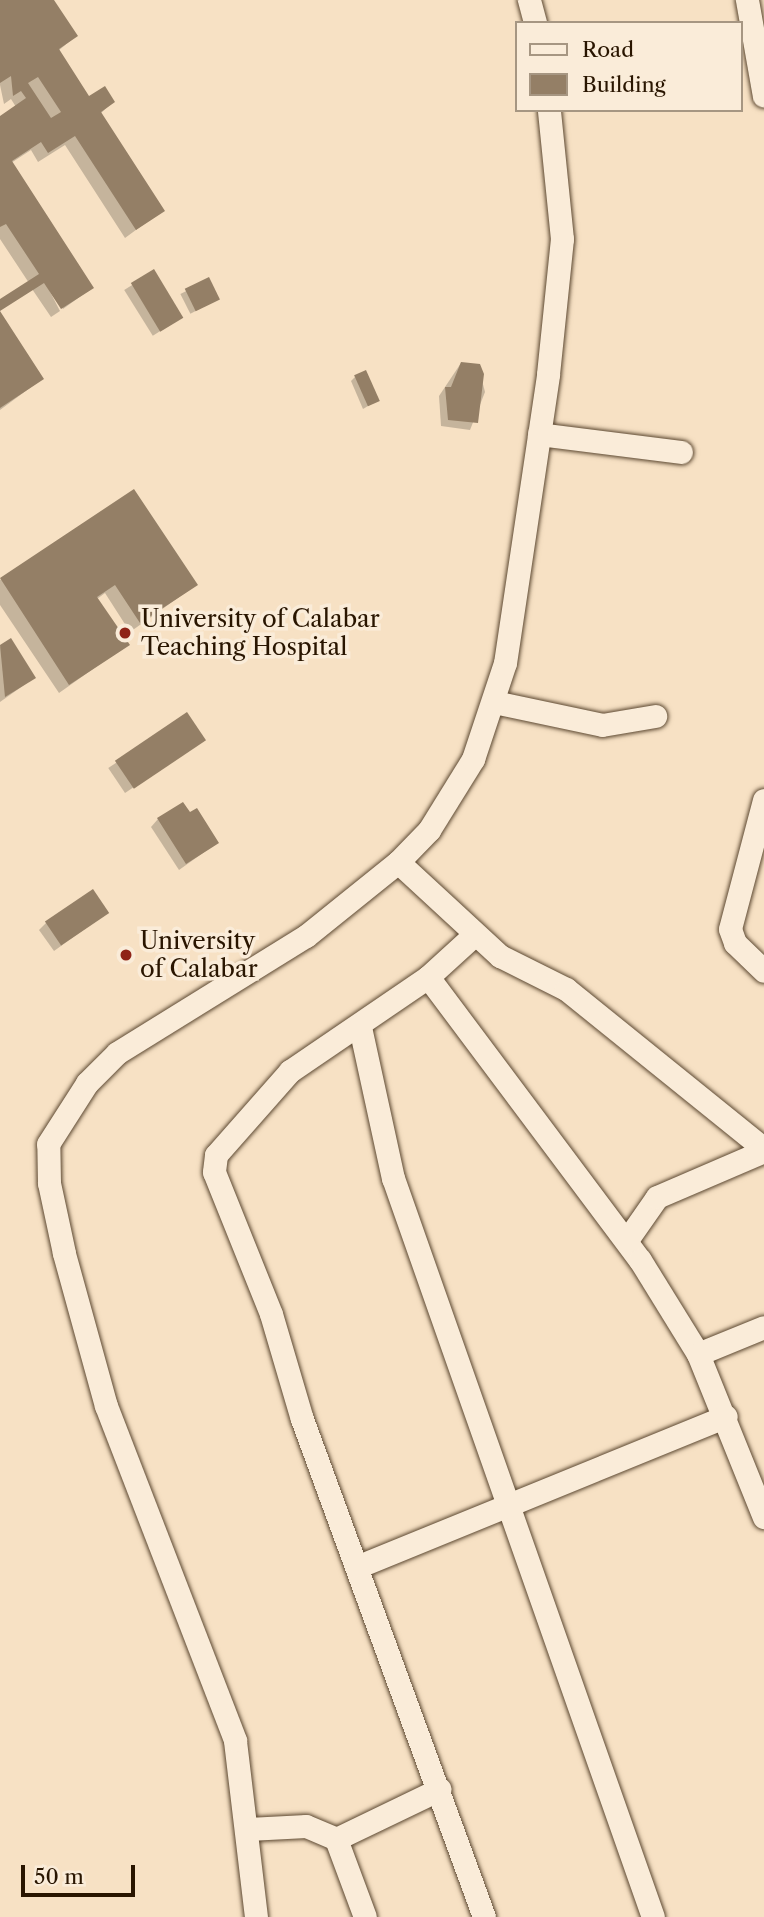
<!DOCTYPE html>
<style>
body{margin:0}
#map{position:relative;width:764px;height:1917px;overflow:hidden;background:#f7e1c4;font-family:"Libre Caslon Text",serif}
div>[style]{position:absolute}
.shadow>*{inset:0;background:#0003;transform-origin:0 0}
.building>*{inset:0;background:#947f66;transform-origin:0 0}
.roads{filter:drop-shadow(0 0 2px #5c4831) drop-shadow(0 0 2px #5c4831)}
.minor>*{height:23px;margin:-11.5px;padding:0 11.5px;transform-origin:11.5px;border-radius:11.5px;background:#faecd9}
.dots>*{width:19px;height:19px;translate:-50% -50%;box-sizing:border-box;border:4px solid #faecd9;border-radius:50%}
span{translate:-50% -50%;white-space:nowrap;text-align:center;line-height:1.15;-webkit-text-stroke:7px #faecd9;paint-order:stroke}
.poi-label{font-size:24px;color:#291500}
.left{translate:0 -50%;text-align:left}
.legend{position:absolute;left:515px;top:21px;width:228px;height:91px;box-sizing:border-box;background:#faecd9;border:2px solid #a69682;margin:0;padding:9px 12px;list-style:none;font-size:21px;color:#291500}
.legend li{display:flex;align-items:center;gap:14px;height:35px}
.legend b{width:35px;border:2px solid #a69682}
.scale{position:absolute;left:21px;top:1865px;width:114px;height:32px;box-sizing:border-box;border:4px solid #291500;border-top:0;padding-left:9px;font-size:21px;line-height:24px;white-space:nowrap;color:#291500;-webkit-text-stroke:5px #faecd9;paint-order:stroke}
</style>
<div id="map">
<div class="shadow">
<div style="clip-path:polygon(0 0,52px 0,76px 36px,58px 51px,89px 98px,113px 102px,100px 114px,163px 210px,125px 238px,65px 145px,38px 162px,31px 150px,11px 163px,92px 288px,63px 309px,44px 280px,60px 311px,51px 317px,32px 289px,0 310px,0 301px,29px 283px,0 239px,0 118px,16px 107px,11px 99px,4px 104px,0 85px)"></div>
<div style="left:153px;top:272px;width:54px;height:34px;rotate:58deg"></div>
<div style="left:208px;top:280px;width:22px;height:31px;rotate:63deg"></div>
<div style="clip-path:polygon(0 315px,42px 379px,0 410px)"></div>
<div style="clip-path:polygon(461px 363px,478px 365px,485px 392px,470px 430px,441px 426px,439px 396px)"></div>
<div style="clip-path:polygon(355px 377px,378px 400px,363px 409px,351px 381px)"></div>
<div style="clip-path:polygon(134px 491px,196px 585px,130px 632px,105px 593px,97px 599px,127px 645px,59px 693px,0 605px,0 580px)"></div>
<div style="clip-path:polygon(10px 640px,34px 678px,0 702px,0 647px)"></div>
<div style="left:187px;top:715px;width:30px;height:95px;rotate:56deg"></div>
<div style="clip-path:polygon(158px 819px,217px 843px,179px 870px,151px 827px)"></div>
<div style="clip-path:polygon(107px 913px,54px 951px,39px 930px,46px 923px)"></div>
</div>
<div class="building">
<div style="clip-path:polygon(evenodd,0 0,54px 0,78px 36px,59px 49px,89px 96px,105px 86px,115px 102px,101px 112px,165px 211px,136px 230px,75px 136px,48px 153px,41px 142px,12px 161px,94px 288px,61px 309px,44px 283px,0 311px,44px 379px,0 408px,0 299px,39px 274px,6px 224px,0 227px,0 116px,26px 98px,21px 91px,13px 96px,11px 76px,0 83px,0 0,38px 77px,61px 112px,51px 118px,28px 83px,38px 77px)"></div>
<div style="left:154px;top:269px;width:57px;height:27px;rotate:59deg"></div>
<div style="left:209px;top:277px;width:25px;height:27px;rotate:64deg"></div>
<div style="clip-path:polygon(461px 362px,480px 364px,484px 374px,478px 423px,448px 420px,445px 387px,451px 387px)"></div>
<div style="left:366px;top:370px;width:34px;height:13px;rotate:66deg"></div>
<div style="clip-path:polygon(134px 489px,198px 585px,140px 623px,115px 585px,97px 597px,130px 645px,69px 685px,0 578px)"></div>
<div style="clip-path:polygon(11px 638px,36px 678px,5px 697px,0 645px)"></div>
<div style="left:187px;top:712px;width:34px;height:87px;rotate:56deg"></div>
<div style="clip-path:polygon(183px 802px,190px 812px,197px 808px,219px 843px,186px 864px,157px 818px)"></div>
<div style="left:93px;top:889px;width:29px;height:58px;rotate:56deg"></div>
</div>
<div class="roads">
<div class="minor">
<div style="left:529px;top:0;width:24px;rotate:75deg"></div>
<div style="left:747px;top:0;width:97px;rotate:80deg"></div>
<div style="left:539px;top:434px;width:143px;rotate:7.2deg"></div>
<div style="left:494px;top:702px;width:110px;rotate:12deg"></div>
<div style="left:602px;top:725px;width:54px;rotate:-9.6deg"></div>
<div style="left:764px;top:800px;width:133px;rotate:104.8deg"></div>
<div style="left:730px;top:929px;width:15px;rotate:70deg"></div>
<div style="left:735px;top:943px;width:40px;rotate:44deg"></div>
<div style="left:398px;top:862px;width:139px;rotate:42.7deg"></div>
<div style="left:500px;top:956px;width:74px;rotate:26.6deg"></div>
<div style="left:566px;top:989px;width:255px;rotate:38.9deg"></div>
<div style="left:474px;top:935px;width:62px;rotate:137.6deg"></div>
<div style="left:428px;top:977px;width:167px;rotate:145.7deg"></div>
<div style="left:290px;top:1071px;width:112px;rotate:131.4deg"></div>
<div style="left:216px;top:1155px;width:17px;rotate:97deg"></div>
<div style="left:214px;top:1172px;width:153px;rotate:68.1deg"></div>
<div style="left:271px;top:1314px;width:109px;rotate:73.6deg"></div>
<div style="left:302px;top:1419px;width:530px;rotate:69.92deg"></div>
<div style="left:428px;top:977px;width:354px;rotate:53.2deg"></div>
<div style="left:640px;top:1260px;width:110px;rotate:58.3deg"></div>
<div style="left:698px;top:1354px;width:176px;rotate:68deg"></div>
<div style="left:360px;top:1027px;width:155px;rotate:77.7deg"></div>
<div style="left:393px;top:1178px;width:783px;rotate:70.62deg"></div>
<div style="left:627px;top:1240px;width:52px;rotate:-55.1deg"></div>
<div style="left:657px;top:1197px;width:116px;rotate:-23.3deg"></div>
<div style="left:698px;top:1354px;width:71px;rotate:-22.2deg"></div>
<div style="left:359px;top:1566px;width:396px;rotate:-22.2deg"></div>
<div style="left:248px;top:1829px;width:58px;rotate:-3deg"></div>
<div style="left:306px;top:1826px;width:33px;rotate:23deg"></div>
<div style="left:336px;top:1839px;width:83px;rotate:69.6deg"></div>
<div style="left:336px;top:1839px;width:115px;rotate:-25.7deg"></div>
<div style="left:256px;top:1917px;width:178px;rotate:-96.8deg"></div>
<div style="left:235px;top:1740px;width:358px;rotate:-111.1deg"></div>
<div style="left:106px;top:1406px;width:159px;rotate:-105.4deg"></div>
<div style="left:64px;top:1253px;width:72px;rotate:-102.1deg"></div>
<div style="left:49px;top:1183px;width:39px;rotate:-91deg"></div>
<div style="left:48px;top:1144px;width:72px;rotate:-57.4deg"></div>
<div style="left:87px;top:1083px;width:42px;rotate:-45deg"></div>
<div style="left:117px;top:1053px;width:222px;rotate:-31.8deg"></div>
<div style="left:306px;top:936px;width:118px;rotate:-38.8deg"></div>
<div style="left:398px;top:862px;width:45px;rotate:-45.9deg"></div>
<div style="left:429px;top:830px;width:84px;rotate:-58.2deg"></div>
<div style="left:473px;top:759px;width:101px;rotate:-71.6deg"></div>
<div style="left:505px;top:663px;width:292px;rotate:-81.5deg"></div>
<div style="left:548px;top:374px;width:136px;rotate:-84.1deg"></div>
<div style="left:562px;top:239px;width:130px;rotate:-95.8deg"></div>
</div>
</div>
<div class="dots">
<div style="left:125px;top:633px;background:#8f2418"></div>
<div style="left:126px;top:955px;background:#8f2418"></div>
</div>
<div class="poi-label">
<span class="left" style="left:141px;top:633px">University of Calabar<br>Teaching Hospital</span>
<span class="left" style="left:140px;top:955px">University<br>of Calabar</span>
</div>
<ul class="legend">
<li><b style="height:9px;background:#faecd9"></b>Road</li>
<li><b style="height:19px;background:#947f66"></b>Building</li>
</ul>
<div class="scale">50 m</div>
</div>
